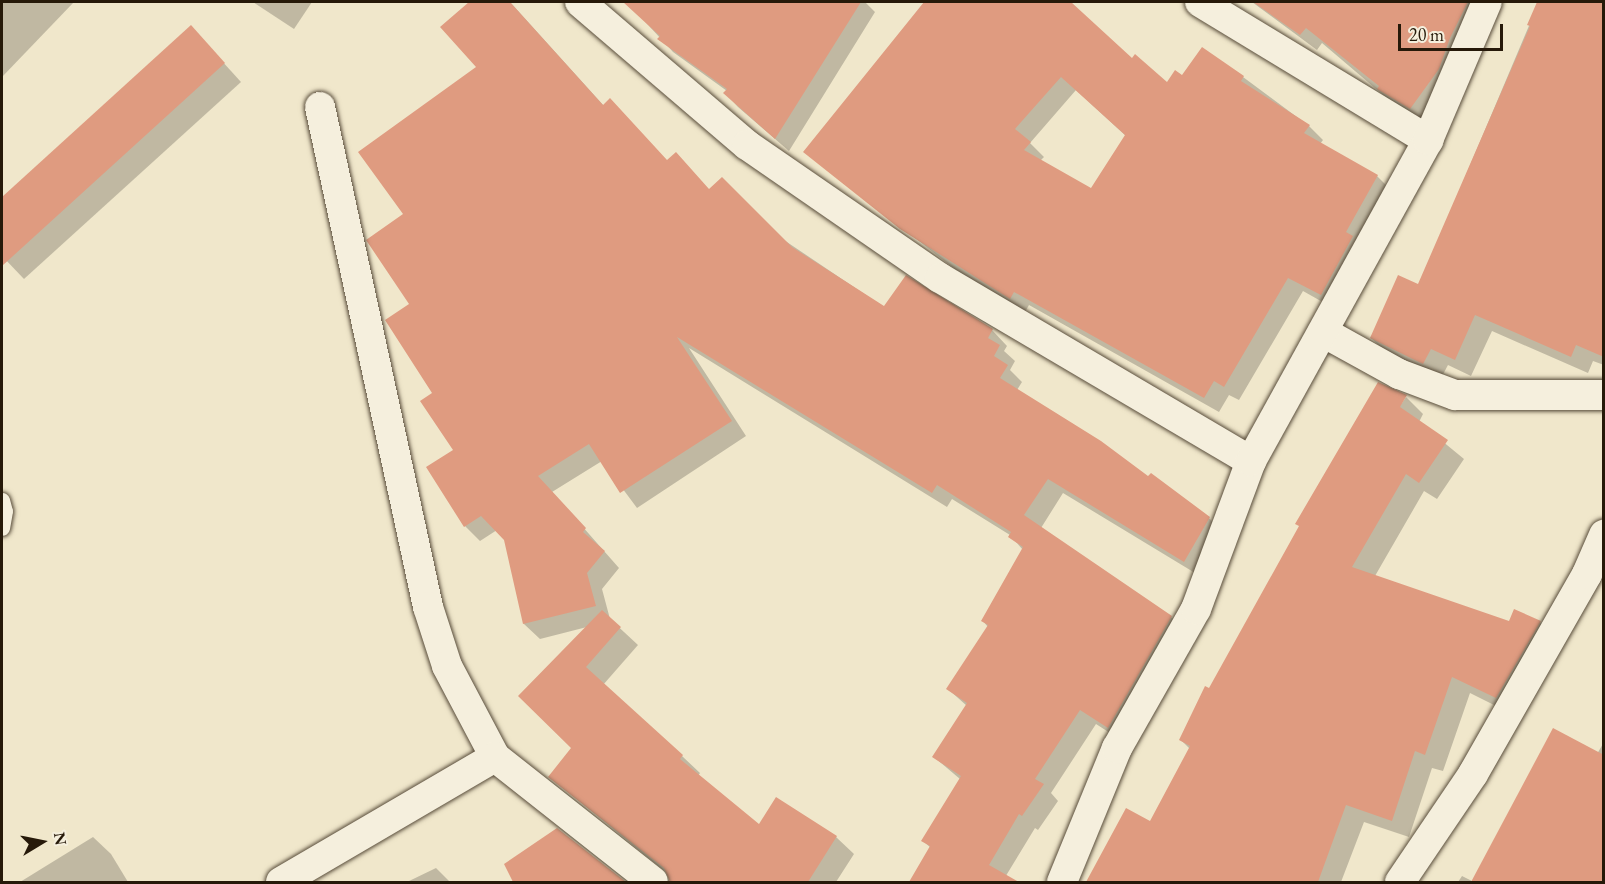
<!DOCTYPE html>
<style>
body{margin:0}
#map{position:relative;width:1605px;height:884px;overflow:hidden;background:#f0e7cb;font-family:"EB Garamond",serif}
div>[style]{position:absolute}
.shadow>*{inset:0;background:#0003}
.building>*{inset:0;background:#df9b80}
.roads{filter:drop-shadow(0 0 2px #584c3a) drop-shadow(0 0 2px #584c3a)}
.service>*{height:15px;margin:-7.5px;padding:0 7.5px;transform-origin:7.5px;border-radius:7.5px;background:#f5efdd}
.minor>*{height:30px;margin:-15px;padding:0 15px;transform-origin:15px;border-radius:15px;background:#f5efdd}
span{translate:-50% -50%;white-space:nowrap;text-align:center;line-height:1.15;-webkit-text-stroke:4.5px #f5efdd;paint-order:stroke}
.frame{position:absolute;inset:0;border:3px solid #261909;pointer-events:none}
.north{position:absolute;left:12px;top:812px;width:60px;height:60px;-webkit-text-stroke:4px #f5efdd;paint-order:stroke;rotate:80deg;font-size:16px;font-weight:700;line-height:24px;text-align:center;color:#261909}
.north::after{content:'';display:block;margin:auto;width:21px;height:27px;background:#261909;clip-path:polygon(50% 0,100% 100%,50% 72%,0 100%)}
.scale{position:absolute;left:1398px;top:24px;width:105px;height:27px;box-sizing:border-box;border:3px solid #261909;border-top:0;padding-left:8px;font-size:18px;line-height:21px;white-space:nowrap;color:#261909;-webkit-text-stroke:4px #f5efdd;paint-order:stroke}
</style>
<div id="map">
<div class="shadow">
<div style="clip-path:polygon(2px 2px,74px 2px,2px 77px)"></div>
<div style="clip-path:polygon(253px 2px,312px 2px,294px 29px)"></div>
<div style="clip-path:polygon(471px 2px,510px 2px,604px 106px,668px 162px,885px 308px,992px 330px,1007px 346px,1004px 351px,1015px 361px,1010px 370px,1022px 382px,1017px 390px,1209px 518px,1224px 534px,1200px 576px,1063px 493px,1041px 528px,1171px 617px,1187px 632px,1124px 742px,1096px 724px,1051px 793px,1058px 801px,1038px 830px,1035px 828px,1004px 879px,1008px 882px,911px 882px,931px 848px,923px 841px,960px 779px,934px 757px,967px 706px,948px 689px,988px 627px,983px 621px,1023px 550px,1010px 535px,952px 499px,947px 507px,689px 348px,746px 436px,637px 508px,602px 461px,552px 492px,619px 568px,602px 589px,610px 619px,638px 645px,603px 685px,682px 756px,700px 773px,698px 776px,759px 826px,777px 799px,836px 837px,854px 854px,836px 882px,671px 882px,667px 873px,550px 777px,573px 748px,587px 627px,540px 639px,524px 624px,505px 539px,497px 530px,480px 541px,465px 526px,455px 451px,434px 393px,411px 304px,405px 215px,478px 67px,443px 27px)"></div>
<div style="clip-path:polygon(627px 2px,814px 2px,818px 6px,821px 2px,865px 2px,875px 12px,789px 151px,738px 107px,725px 93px,727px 91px,673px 52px)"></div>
<div style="clip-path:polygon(evenodd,925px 2px,1069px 2px,1132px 60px,1167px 84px,1183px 77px,1243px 77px,1309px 126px,1323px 140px,1320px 144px,1377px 176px,1391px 190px,1335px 309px,1303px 291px,1239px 400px,1229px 395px,1219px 412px,1029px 305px,1025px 312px,965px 277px,805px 152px,925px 2px,1076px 90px,1126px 136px,1092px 190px,1040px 161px,1044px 157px,1030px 143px,1076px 90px)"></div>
<div style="clip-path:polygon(1252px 2px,1496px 2px,1427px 124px,1395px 105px,1322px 43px,1317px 50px)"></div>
<div style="clip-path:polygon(1539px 2px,1604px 2px,1604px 365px,1593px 361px,1588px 373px,1492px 331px,1471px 376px,1448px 365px,1440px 380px,1388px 354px,1371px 338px,1419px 286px)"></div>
<div style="clip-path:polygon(191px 27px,241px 82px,24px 279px,2px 256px,2px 199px)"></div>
<div style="clip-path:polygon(1406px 397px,1423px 414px,1419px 422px,1464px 459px,1437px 499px,1424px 491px,1375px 576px,1510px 623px,1540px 622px,1557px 639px,1514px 715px,1470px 693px,1443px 771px,1432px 768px,1409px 837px,1364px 822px,1341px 882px,1088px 882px,1126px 810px,1150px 823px,1190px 749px,1181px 740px,1210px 690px)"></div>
<div style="clip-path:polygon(1604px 742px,1604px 882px,1458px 882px,1462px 876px,1474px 882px,1597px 754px)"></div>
<div style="clip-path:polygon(557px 830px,624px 882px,515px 882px,506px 865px)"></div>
<div style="clip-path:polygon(93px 837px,111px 854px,128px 882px,20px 882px)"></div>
<div style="clip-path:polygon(436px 868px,450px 882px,407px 882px)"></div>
</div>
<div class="building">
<div style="clip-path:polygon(469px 2px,510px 2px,603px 105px,610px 98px,667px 160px,676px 152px,709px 189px,722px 177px,792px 247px,884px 306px,906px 275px,993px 329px,988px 338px,1000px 345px,994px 356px,1008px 365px,1000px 378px,1101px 441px,1148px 476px,1151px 473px,1210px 517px,1184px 562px,1048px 479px,1024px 515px,1172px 616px,1108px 728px,1080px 710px,1035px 779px,1044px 784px,1022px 816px,1019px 814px,989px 865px,1019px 882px,909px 882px,930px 846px,921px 841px,961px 776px,932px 757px,967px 703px,946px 689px,988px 625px,981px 621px,1023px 547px,1008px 537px,1011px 532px,937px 485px,932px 493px,677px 337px,732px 421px,620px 493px,589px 444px,538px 476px,586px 528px,583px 532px,605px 551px,587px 573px,596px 606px,523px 624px,504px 540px,481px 516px,464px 527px,426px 467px,453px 450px,420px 401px,432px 393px,385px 320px,409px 304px,366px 240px,403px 214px,358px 152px,476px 67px,440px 27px)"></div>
<div style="clip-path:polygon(623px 2px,861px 2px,775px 139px,723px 93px,727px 89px,657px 39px,660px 36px)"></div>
<div style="clip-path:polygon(evenodd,924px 2px,1071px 2px,1132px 58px,1135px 54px,1167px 82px,1175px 70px,1182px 75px,1202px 47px,1244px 76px,1241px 81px,1310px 125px,1304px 133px,1378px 175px,1346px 232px,1353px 236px,1321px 295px,1288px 278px,1224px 387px,1214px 381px,1204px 398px,1014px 292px,1010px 299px,900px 229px,803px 152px,924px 2px,1061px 77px,1125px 135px,1091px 188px,1024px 150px,1031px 142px,1015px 129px,1061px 77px)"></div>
<div style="clip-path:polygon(1253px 2px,1468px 2px,1450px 38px,1439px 69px,1410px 109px,1377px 89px,1379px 86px,1306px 28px,1300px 35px)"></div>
<div style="clip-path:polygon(1537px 2px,1604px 2px,1604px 357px,1576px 345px,1571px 357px,1475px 315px,1455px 360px,1431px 349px,1423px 364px,1370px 338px,1398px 275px,1418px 284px,1530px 26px,1527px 25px)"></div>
<div style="clip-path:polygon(191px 25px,225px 63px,2px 266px,2px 197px)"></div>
<div style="clip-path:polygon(1378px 382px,1407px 395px,1400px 407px,1448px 440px,1419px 483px,1406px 474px,1352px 567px,1509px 621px,1514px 609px,1541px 621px,1496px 698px,1452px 677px,1425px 755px,1415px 751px,1392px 821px,1346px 805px,1318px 882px,1086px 882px,1126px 808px,1150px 821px,1190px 746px,1179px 740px,1205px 686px,1209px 688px,1299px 526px,1295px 524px)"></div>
<div style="clip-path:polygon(602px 610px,621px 627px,586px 667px,683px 755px,680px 759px,759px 824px,776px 797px,837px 836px,808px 882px,670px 882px,664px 868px,548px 777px,571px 748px,518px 696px)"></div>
<div style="clip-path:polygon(1553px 728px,1604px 755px,1604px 882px,1471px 882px)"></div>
<div style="clip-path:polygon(557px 828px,626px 882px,513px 882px,504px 864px)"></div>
</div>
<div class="roads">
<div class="service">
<div style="left:2px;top:500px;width:11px;rotate:75deg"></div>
<div style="left:5px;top:511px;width:17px;rotate:100deg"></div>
</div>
<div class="minor">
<div style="left:580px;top:2px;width:220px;rotate:40.6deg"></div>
<div style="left:747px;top:145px;width:234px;rotate:34.6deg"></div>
<div style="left:940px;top:278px;width:361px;rotate:30.5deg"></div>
<div style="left:1200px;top:2px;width:267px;rotate:31.2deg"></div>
<div style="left:320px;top:107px;width:512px;rotate:77.81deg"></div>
<div style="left:428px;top:607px;width:62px;rotate:72.1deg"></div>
<div style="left:447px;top:666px;width:103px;rotate:62.2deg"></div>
<div style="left:495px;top:757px;width:201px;rotate:38.3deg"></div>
<div style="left:1323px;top:332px;width:87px;rotate:28.9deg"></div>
<div style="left:1399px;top:374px;width:60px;rotate:20.6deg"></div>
<div style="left:1455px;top:395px;width:149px"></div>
<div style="left:281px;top:882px;width:248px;rotate:-30.3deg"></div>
<div style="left:1062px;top:882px;width:145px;rotate:-67.7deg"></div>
<div style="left:1117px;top:748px;width:160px;rotate:-60.4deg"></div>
<div style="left:1196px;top:609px;width:158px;rotate:-69.6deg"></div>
<div style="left:1251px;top:461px;width:367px;rotate:-61.1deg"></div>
<div style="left:1428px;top:140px;width:150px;rotate:-66.9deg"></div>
<div style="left:1400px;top:882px;width:130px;rotate:-55.9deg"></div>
<div style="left:1473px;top:774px;width:230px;rotate:-60.3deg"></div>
<div style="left:1587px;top:574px;width:43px;rotate:-66.4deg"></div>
</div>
</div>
<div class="frame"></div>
<div class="north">N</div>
<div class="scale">20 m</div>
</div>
